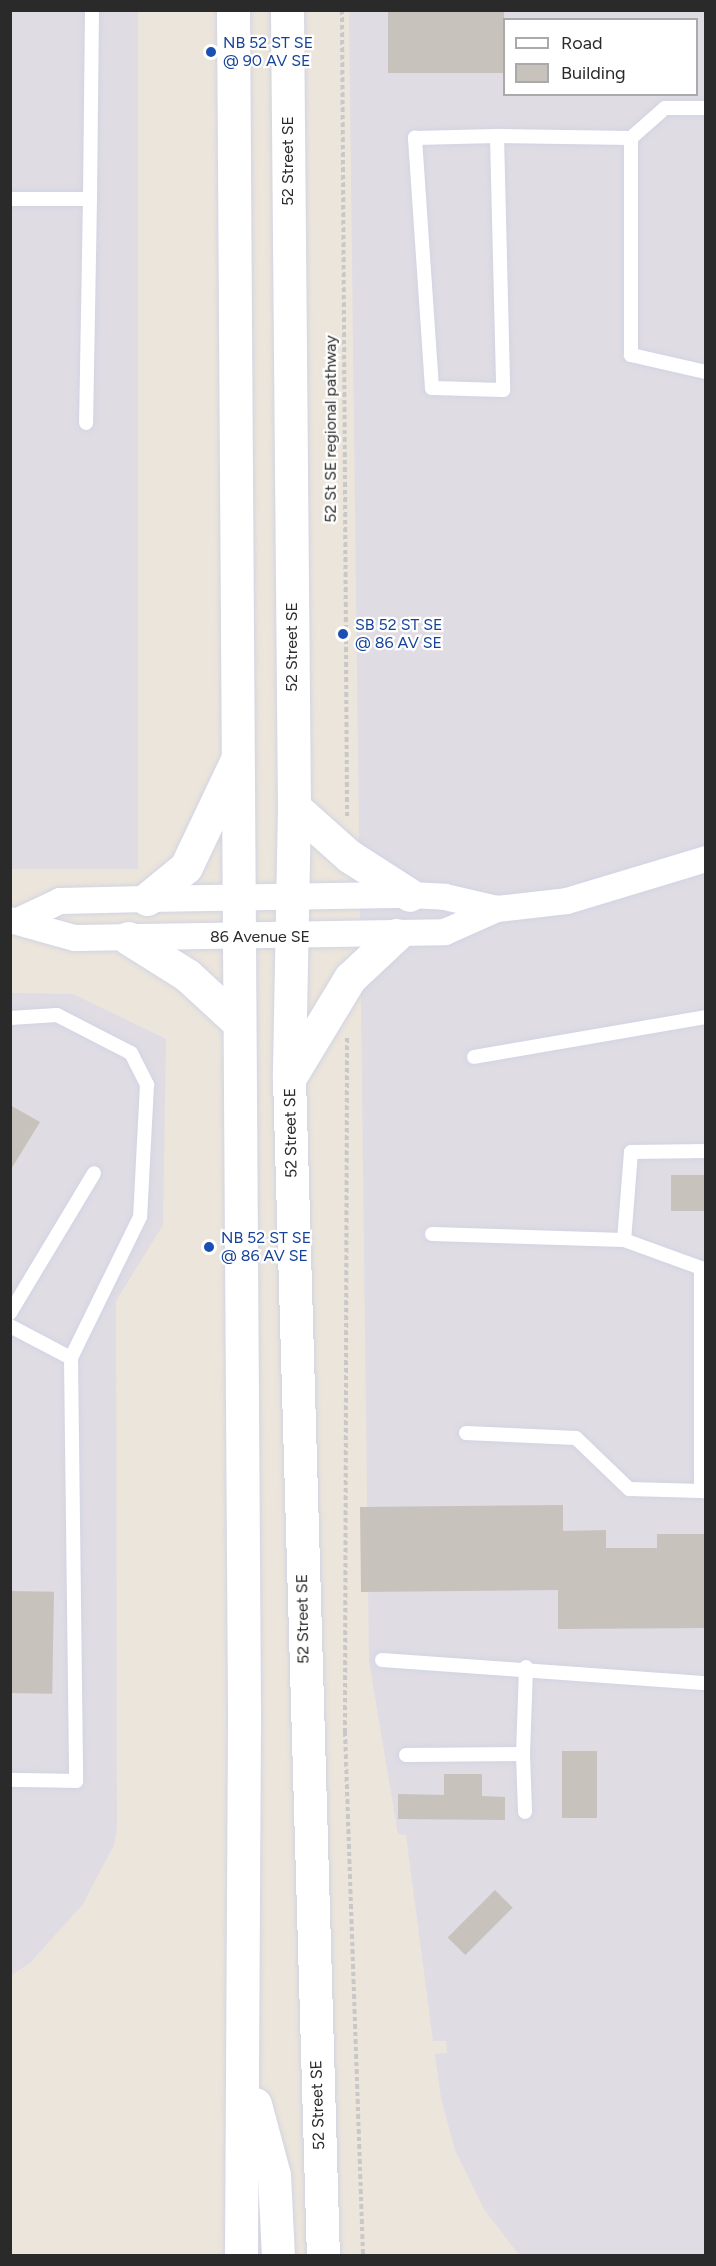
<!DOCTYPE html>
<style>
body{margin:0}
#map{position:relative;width:716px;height:2266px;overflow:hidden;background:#ece5db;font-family:Figtree,sans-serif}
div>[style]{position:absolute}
.industrial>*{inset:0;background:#dfdce4;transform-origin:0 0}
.building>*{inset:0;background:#c7c2bb;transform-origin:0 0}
.path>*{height:4px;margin-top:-2px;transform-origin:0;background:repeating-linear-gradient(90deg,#c8c8c8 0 4.5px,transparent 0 7.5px)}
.roads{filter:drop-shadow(0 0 2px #d1d4e3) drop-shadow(0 0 2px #d1d4e3)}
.service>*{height:14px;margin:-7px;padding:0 7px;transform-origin:7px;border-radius:7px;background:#fff}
.minor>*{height:26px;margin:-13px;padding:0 13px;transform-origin:13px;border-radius:13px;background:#fff}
.secondary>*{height:33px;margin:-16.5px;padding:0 16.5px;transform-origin:16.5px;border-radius:16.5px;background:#fff}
.dots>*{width:16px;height:16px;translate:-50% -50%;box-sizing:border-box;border:3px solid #fff;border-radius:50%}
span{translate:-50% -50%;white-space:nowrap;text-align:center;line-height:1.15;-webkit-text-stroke:4.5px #fff;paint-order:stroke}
.transit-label{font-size:16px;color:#164399}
.left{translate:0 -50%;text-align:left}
.street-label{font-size:16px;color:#2a2a2a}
.frame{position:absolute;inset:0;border:12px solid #2a2a2a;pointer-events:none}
.legend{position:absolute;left:503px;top:18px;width:195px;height:78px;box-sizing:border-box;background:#fff;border:2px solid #aaa;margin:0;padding:8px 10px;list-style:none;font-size:18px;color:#2a2a2a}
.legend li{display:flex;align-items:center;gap:12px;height:30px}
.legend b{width:30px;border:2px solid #aaa}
</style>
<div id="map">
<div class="industrial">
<div style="left:11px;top:11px;width:127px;height:858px"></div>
<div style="clip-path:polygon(evenodd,349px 11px,705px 11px,705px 2255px,519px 2255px,484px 2209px,455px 2150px,441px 2098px,435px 2054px,447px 2053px,446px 2041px,433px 2041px,406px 1835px,398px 1834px,369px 1661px,349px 11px,504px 20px,696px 20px,696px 94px,504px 94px,504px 20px)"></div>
<div style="clip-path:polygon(11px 993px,73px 994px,166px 1039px,163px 1225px,116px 1301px,117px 1828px,114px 1845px,83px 1904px,30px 1963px,11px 1975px)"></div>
</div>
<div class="building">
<div style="left:388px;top:10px;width:116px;height:63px"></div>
<div style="clip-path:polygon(10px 1105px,40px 1122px,10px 1171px)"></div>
<div style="left:671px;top:1175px;width:34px;height:36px"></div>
<div style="clip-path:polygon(563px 1505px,563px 1531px,606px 1530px,606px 1548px,657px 1548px,657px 1534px,705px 1534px,705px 1628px,558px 1629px,558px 1590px,361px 1592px,360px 1507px)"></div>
<div style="left:10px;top:1591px;width:44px;height:102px;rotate:1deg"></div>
<div style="left:562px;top:1751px;width:35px;height:67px"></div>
<div style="clip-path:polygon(444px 1774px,482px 1774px,482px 1796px,505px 1797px,505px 1820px,398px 1819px,398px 1794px,444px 1795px)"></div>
<div style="left:495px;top:1890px;width:25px;height:67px;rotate:45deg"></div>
</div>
<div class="path">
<div style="left:342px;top:10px;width:806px;rotate:89.64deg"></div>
<div style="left:347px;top:1038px;width:694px;rotate:90.17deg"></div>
<div style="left:345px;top:1732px;width:524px;rotate:88.03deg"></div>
</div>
<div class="roads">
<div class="service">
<div style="left:706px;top:108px;width:41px;rotate:180deg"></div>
<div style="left:665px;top:108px;width:45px;rotate:138.6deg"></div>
<div style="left:631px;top:138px;width:217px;rotate:90deg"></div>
<div style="left:631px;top:355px;width:77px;rotate:12.8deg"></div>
<div style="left:497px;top:136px;width:254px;rotate:88.6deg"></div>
<div style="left:503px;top:390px;width:71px;rotate:-178.4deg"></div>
<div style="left:432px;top:388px;width:251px;rotate:-93.9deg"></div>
<div style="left:415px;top:138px;width:82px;rotate:-1.4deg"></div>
<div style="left:497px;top:136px;width:134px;rotate:0.9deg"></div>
<div style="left:10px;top:199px;width:80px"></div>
<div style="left:90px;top:199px;width:224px;rotate:91deg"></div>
<div style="left:90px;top:199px;width:189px;rotate:-89.4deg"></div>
<div style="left:10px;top:1018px;width:47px;rotate:-3.7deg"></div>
<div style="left:57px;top:1015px;width:83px;rotate:27.2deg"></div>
<div style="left:131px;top:1053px;width:36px;rotate:63deg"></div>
<div style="left:147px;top:1085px;width:132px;rotate:93deg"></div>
<div style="left:140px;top:1217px;width:157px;rotate:116.1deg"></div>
<div style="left:71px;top:1358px;width:423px;rotate:89.3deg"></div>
<div style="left:76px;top:1781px;width:66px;rotate:-179.1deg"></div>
<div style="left:474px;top:1057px;width:235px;rotate:-9.8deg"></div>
<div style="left:706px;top:1151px;width:75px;rotate:179.2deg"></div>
<div style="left:631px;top:1152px;width:88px;rotate:94.5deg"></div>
<div style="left:624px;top:1240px;width:82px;rotate:20deg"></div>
<div style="left:701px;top:1268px;width:223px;rotate:90deg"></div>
<div style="left:701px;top:1491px;width:5px;rotate:11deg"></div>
<div style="left:432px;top:1234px;width:192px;rotate:1.8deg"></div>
<div style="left:10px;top:1313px;width:163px;rotate:-59deg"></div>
<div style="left:10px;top:1326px;width:69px;rotate:27.7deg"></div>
<div style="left:466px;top:1433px;width:110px;rotate:2.6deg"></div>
<div style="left:576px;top:1438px;width:74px;rotate:43.9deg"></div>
<div style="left:629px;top:1489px;width:72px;rotate:1.6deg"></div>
<div style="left:382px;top:1660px;width:325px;rotate:4.1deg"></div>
<div style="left:523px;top:1754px;width:58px;rotate:88deg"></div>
<div style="left:406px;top:1755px;width:117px;rotate:-0.5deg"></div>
<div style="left:523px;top:1754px;width:87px;rotate:-88deg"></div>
</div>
<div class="minor">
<div style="left:10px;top:920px;width:67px;rotate:15.5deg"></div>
<div style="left:75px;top:938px;width:370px;rotate:-0.9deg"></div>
<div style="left:445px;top:932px;width:57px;rotate:-23.9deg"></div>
<div style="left:497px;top:909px;width:70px;rotate:-6.5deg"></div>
<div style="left:567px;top:901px;width:145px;rotate:-16.8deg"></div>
<div style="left:20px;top:920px;width:44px;rotate:-25.4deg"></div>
<div style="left:60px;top:901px;width:87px;rotate:-1.3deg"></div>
<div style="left:147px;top:899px;width:263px;rotate:-0.9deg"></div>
<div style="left:410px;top:895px;width:35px;rotate:3deg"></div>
<div style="left:445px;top:897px;width:53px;rotate:13deg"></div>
</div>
<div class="secondary">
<div style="left:233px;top:10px;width:1709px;rotate:89.63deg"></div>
<div style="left:244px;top:1719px;width:537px;rotate:90.32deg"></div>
<div style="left:287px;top:10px;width:797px;rotate:89.5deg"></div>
<div style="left:294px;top:807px;width:271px;rotate:91.1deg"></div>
<div style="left:289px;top:1078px;width:1178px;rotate:88.35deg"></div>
<div style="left:294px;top:807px;width:74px;rotate:41.7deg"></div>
<div style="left:349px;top:856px;width:72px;rotate:32.6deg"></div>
<div style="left:147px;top:899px;width:50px;rotate:-39.4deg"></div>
<div style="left:186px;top:867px;width:114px;rotate:-64.6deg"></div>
<div style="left:128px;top:938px;width:70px;rotate:32.1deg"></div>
<div style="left:187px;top:975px;width:71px;rotate:42.7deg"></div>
<div style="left:290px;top:1077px;width:116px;rotate:-58.8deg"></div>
<div style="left:350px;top:978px;width:63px;rotate:-43.1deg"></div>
<div style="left:255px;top:2104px;width:73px;rotate:75deg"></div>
<div style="left:274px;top:2175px;width:81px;rotate:87.2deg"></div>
</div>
</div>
<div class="dots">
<div style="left:211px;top:52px;background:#1a4fb4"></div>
<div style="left:343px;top:634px;background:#1a4fb4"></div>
<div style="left:209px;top:1247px;background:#1a4fb4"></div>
</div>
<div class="transit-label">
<span class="left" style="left:223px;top:52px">NB 52 ST SE<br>@ 90 AV SE</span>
<span class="left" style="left:355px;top:634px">SB 52 ST SE<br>@ 86 AV SE</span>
<span class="left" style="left:221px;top:1247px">NB 52 ST SE<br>@ 86 AV SE</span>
</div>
<div class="street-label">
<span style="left:288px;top:161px;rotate:-90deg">52 Street SE</span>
<span style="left:331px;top:429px;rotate:-90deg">52 St SE regional pathway</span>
<span style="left:292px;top:647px;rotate:-90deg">52 Street SE</span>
<span style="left:260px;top:937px">86 Avenue SE</span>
<span style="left:291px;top:1133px;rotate:-91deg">52 Street SE</span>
<span style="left:303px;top:1619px;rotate:-91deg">52 Street SE</span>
<span style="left:318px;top:2105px;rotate:-92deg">52 Street SE</span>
</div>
<div class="frame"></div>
<ul class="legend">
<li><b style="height:8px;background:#fff"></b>Road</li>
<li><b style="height:16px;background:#c7c2bb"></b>Building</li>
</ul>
</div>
